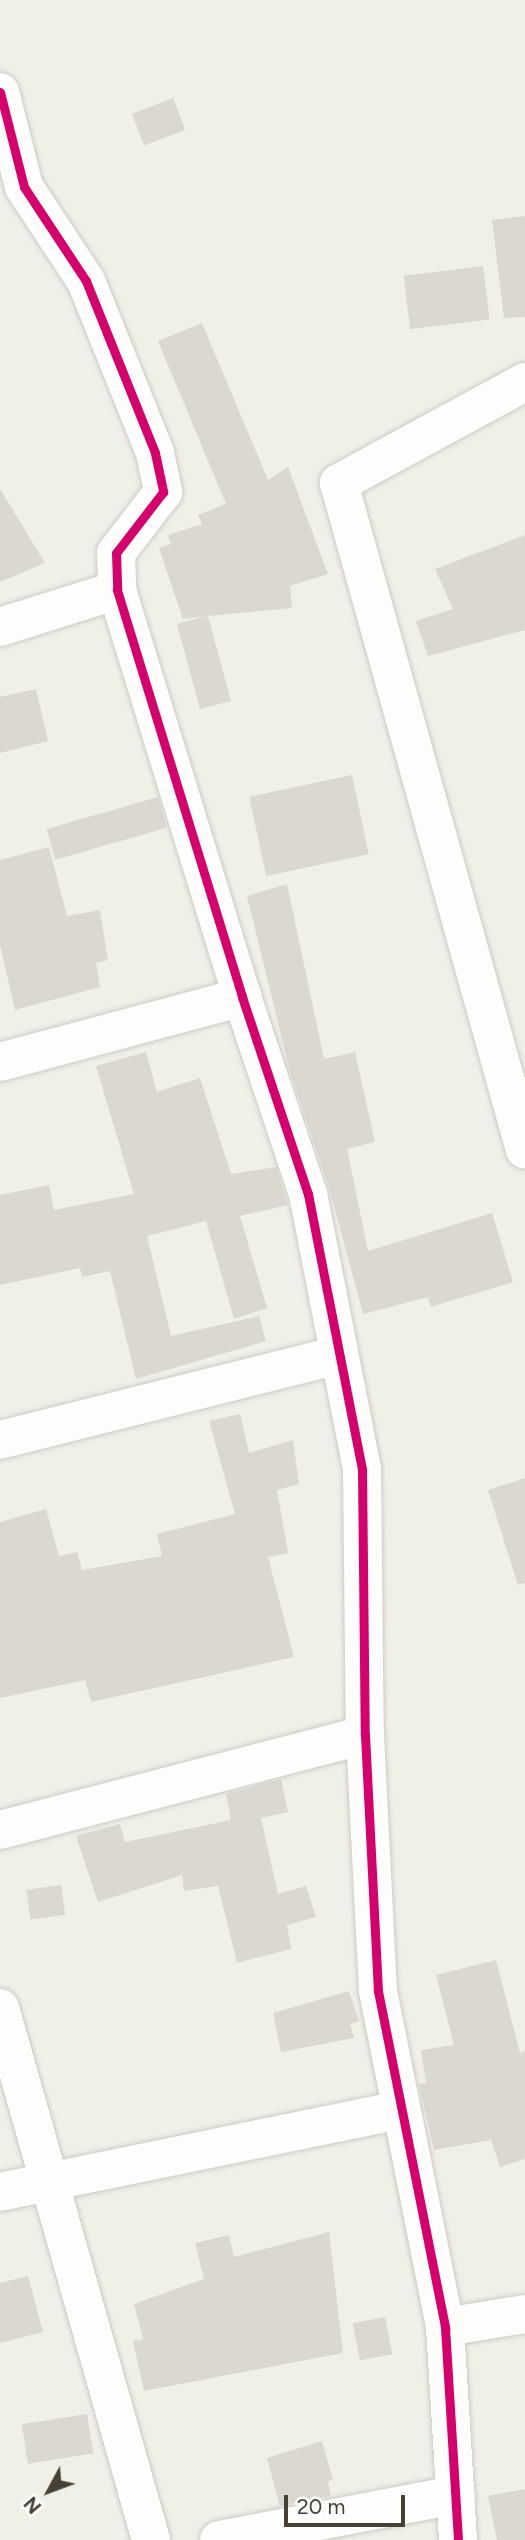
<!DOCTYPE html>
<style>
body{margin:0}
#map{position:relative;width:525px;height:2540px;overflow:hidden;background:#f0efe8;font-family:Figtree,sans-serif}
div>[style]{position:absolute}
.building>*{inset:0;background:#dad8d1;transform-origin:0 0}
.roads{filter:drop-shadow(0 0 2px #cccbc4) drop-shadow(0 0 2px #cccbc4)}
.street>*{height:38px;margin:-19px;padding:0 19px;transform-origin:19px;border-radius:19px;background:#fdfdfc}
.cycleway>*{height:9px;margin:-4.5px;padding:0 4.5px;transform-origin:4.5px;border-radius:4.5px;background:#d6006c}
span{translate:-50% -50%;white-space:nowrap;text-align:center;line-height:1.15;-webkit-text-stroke:6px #fff;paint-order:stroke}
.north{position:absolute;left:14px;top:2456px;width:70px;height:70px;-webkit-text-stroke:5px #fff;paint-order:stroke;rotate:229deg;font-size:19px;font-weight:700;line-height:28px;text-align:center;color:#464134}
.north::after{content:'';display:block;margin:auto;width:24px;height:32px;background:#464134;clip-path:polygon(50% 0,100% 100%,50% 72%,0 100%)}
.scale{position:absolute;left:284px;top:2495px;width:121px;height:32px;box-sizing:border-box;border:4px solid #464134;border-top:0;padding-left:9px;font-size:21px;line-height:24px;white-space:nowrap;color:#464134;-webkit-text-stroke:5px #fff;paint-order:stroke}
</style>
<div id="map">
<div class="building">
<div style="left:173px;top:98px;width:34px;height:44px;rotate:69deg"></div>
<div style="clip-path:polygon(525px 216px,525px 317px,504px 318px,492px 220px)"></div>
<div style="left:483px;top:266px;width:54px;height:80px;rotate:83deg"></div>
<div style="clip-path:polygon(202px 323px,268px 480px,288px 467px,328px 574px,290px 586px,292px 608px,208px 616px,231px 701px,200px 709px,177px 624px,206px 616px,183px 619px,159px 548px,171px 544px,168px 535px,202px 524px,198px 515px,226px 504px,158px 341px)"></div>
<div style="clip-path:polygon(0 489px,45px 563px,0 582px)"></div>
<div style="clip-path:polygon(525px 535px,525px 630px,428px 656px,416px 621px,453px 609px,435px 569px)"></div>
<div style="clip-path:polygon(36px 689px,48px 741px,0 753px,0 697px)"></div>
<div style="left:352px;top:775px;width:81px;height:105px;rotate:78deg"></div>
<div style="left:158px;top:797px;width:32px;height:116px;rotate:74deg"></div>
<div style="clip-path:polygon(49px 847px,67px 916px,100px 910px,108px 960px,96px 963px,100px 987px,15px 1010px,0 945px,0 860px)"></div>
<div style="clip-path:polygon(287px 884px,324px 1059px,355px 1052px,375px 1142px,347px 1149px,368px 1251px,492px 1213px,513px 1282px,431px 1307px,428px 1297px,363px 1314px,329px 1187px,290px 1072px,247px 896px)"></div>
<div style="clip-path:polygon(146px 1052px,157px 1092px,200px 1078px,231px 1174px,276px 1167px,288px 1205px,240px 1216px,267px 1308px,234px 1319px,206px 1221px,147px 1236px,171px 1336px,259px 1316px,266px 1341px,136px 1379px,110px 1271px,82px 1277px,80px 1268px,0 1285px,0 1195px,49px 1185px,54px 1210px,134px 1194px,96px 1066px)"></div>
<div style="clip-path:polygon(240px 1414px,249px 1453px,293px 1440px,299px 1484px,277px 1490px,288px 1553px,268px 1557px,294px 1657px,91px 1702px,85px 1680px,0 1698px,0 1522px,46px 1509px,59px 1556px,77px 1552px,82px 1570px,162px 1556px,157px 1534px,235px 1514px,209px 1421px)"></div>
<div style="clip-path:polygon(525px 1478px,525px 1583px,518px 1585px,488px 1490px)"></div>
<div style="clip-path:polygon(281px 1779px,288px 1812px,261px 1818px,278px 1894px,306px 1886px,316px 1917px,287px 1925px,291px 1949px,237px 1963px,218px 1886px,184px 1891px,182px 1875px,98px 1902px,76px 1836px,120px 1824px,125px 1842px,231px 1820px,226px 1794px)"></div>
<div style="left:61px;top:1885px;width:30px;height:35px;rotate:82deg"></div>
<div style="clip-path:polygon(496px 1960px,520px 2053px,525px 2051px,525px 2159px,500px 2167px,491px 2140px,434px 2150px,419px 2084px,426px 2083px,421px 2050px,454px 2045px,436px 1975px)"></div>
<div style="clip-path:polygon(349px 1991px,359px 2021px,350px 2024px,354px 2038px,281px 2052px,273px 2013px)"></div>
<div style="clip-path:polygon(329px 2232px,343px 2353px,144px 2391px,133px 2341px,143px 2339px,134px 2304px,204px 2279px,195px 2243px,229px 2235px,234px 2257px)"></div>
<div style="clip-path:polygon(28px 2276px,43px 2332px,0 2343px,0 2283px)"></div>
<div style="left:385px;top:2317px;width:38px;height:33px;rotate:79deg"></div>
<div style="left:87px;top:2414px;width:40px;height:66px;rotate:81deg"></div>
<div style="clip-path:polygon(322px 2441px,333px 2480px,328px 2481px,331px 2496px,280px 2506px,267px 2458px)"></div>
<div style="clip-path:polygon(525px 2489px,525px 2540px,497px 2540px,488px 2496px)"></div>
</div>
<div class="roads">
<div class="street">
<div style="left:0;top:92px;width:98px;rotate:75.8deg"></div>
<div style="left:24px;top:187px;width:113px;rotate:56.6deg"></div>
<div style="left:86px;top:281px;width:185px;rotate:68.1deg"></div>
<div style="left:155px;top:453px;width:40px;rotate:78deg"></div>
<div style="left:163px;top:492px;width:77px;rotate:127.6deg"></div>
<div style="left:116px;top:553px;width:37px;rotate:88deg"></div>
<div style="left:117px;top:590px;width:426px;rotate:72.9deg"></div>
<div style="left:242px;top:997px;width:208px;rotate:71.5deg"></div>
<div style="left:308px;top:1194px;width:280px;rotate:78.9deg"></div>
<div style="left:362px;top:1469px;width:266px;rotate:89.4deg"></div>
<div style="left:365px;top:1735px;width:256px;rotate:87.1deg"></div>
<div style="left:378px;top:1991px;width:343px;rotate:78.7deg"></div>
<div style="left:445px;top:2327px;width:213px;rotate:86.5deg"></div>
<div style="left:525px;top:382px;width:212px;rotate:151.5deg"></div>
<div style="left:339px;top:483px;width:692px;rotate:74.42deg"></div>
<div style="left:0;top:627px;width:123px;rotate:-17.5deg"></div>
<div style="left:0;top:1062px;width:251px;rotate:-15deg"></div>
<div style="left:0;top:1440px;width:349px;rotate:-14.1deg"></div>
<div style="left:0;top:1830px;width:377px;rotate:-14.6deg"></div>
<div style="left:0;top:2008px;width:553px;rotate:74.15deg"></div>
<div style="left:0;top:2192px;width:406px;rotate:-11.6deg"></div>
<div style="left:445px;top:2327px;width:81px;rotate:-9.2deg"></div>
<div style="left:219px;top:2540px;width:241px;rotate:-10.8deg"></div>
</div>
</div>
<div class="cycleway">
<div style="left:0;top:92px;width:98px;rotate:75.8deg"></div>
<div style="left:24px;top:187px;width:113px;rotate:56.6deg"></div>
<div style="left:86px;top:281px;width:185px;rotate:68.1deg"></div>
<div style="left:155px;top:453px;width:40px;rotate:78deg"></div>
<div style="left:163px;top:492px;width:77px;rotate:127.6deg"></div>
<div style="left:116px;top:553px;width:37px;rotate:88deg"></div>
<div style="left:117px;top:590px;width:426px;rotate:72.9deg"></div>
<div style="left:242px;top:997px;width:208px;rotate:71.5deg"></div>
<div style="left:308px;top:1194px;width:280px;rotate:78.9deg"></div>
<div style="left:362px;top:1469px;width:266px;rotate:89.4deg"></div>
<div style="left:365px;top:1735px;width:256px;rotate:87.1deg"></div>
<div style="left:378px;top:1991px;width:343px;rotate:78.7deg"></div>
<div style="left:445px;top:2327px;width:213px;rotate:86.5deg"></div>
</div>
<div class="north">N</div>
<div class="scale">20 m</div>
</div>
